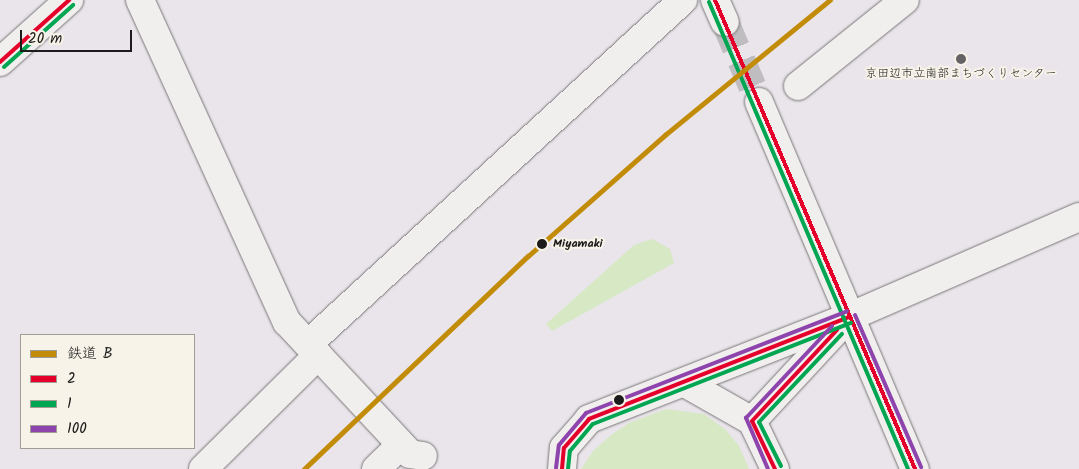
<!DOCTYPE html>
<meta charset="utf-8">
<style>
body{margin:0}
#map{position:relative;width:1079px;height:469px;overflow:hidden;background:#e9e5ea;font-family:Kalam,"Klee One",sans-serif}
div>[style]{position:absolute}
.green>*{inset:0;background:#d6e8c4}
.secondary-tunnel>*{height:28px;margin-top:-14px;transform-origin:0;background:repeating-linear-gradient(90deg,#c0bdc1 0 28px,transparent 0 42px)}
.roads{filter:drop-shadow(0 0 1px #787679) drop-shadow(0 0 1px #787679)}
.street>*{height:28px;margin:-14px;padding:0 14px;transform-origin:14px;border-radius:14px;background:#f1efed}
.secondary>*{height:28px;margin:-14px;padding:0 14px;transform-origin:14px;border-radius:14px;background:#f1efed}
.bus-1>*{height:4px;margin:-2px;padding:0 2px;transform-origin:2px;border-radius:2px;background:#e4002b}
.bus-2>*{height:4px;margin:-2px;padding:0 2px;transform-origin:2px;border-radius:2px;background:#00a651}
.bus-3>*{height:4px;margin:-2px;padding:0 2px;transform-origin:2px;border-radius:2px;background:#8e44ad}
.rail-1>*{height:5px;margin:-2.5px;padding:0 2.5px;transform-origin:2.5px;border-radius:2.5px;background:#c28c08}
.dots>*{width:14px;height:14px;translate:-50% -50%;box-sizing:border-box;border:2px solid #f7f3e8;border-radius:50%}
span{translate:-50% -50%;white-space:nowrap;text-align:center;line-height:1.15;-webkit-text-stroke:4px #f7f3e8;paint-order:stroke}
.poi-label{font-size:12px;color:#1c1c1c}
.stop-label{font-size:12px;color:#1c1c1c;font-weight:700}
.left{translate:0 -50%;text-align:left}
.legend{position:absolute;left:20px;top:334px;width:175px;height:115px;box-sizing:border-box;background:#f7f3e8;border:1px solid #9f9d96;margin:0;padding:6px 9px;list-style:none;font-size:15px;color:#1c1c1c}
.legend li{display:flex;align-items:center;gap:10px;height:25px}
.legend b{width:25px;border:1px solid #9f9d96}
.scale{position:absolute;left:20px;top:30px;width:112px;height:22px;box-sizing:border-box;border:2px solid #1c1c1c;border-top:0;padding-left:6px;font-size:15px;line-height:18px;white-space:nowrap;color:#1c1c1c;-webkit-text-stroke:4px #f7f3e8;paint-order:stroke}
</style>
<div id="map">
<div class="green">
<div style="clip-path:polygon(652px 239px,670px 249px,674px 263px,552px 331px,546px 324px,634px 245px)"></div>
<div style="clip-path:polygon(666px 409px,704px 414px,726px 430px,739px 446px,749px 469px,581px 469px,593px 451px,611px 435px,629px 423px)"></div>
</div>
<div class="secondary-tunnel">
<div style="left:725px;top:22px;width:87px;rotate:67deg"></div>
</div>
<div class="roads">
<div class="street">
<div style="left:140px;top:0;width:354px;rotate:65.5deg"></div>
<div style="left:287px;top:322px;width:180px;rotate:47deg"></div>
<div style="left:410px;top:454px;width:13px;rotate:9deg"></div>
<div style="left:798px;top:86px;width:137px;rotate:-38.8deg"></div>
<div style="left:308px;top:344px;width:509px;rotate:-42.53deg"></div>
<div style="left:685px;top:383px;width:77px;rotate:29.6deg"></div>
<div style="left:752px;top:421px;width:53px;rotate:64.4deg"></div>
<div style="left:752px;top:421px;width:134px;rotate:-47.1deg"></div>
<div style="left:203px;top:469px;width:162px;rotate:-44.7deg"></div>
<div style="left:376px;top:469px;width:35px;rotate:-44deg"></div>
<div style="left:562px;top:469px;width:21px;rotate:-85deg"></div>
<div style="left:564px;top:448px;width:38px;rotate:-49deg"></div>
<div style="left:589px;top:419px;width:279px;rotate:-21.4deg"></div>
</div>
<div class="secondary">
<div style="left:715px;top:0;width:24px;rotate:66deg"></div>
<div style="left:0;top:62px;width:93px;rotate:-41.9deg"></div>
<div style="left:759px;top:102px;width:399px;rotate:67deg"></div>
<div style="left:849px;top:317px;width:251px;rotate:-23.5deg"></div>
</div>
</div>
<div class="bus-1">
<div style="left:715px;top:0;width:510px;rotate:66.9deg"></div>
<div style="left:0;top:62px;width:93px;rotate:-41.9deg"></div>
<div style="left:562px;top:469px;width:21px;rotate:-85deg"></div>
<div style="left:564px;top:448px;width:38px;rotate:-49deg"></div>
<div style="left:589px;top:419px;width:279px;rotate:-21.4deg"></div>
<div style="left:775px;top:469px;width:53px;rotate:-115.6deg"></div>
<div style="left:752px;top:421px;width:125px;rotate:-47deg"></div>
</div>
<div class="bus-2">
<div style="left:709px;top:2px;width:508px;rotate:66.92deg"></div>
<div style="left:4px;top:67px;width:93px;rotate:-41.9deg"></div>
<div style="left:781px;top:466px;width:49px;rotate:-116.6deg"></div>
<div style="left:759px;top:422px;width:121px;rotate:-46.7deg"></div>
<div style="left:568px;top:469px;width:18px;rotate:-84deg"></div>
<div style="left:570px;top:451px;width:35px;rotate:-50deg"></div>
<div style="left:593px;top:424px;width:277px;rotate:-21.4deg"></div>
</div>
<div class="bus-3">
<div style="left:855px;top:315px;width:166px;rotate:66.5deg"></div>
<div style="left:556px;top:468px;width:23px;rotate:-83deg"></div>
<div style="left:559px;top:445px;width:42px;rotate:-49.8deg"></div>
<div style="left:586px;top:413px;width:280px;rotate:-21.3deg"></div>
<div style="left:768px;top:469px;width:56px;rotate:-113.3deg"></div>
<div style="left:746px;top:418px;width:126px;rotate:-46.9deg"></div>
</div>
<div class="rail-1">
<div style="left:304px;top:469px;width:309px;rotate:-43.6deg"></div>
<div style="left:528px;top:256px;width:184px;rotate:-41.5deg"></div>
<div style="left:666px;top:134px;width:212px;rotate:-39.3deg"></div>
</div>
<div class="dots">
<div style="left:961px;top:59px;background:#646264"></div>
<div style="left:542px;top:244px;background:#1c1c1c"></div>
<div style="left:619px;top:400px;background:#1c1c1c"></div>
</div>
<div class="poi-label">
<span style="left:961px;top:74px">京田辺市立南部まちづくりセンター</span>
</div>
<div class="stop-label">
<span class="left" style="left:553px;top:244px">Miyamaki</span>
</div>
<ul class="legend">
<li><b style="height:6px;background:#c28c08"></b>鉄道 B</li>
<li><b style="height:6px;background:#e4002b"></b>2</li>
<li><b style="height:6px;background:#00a651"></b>1</li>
<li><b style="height:6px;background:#8e44ad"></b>100</li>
</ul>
<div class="scale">20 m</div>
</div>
